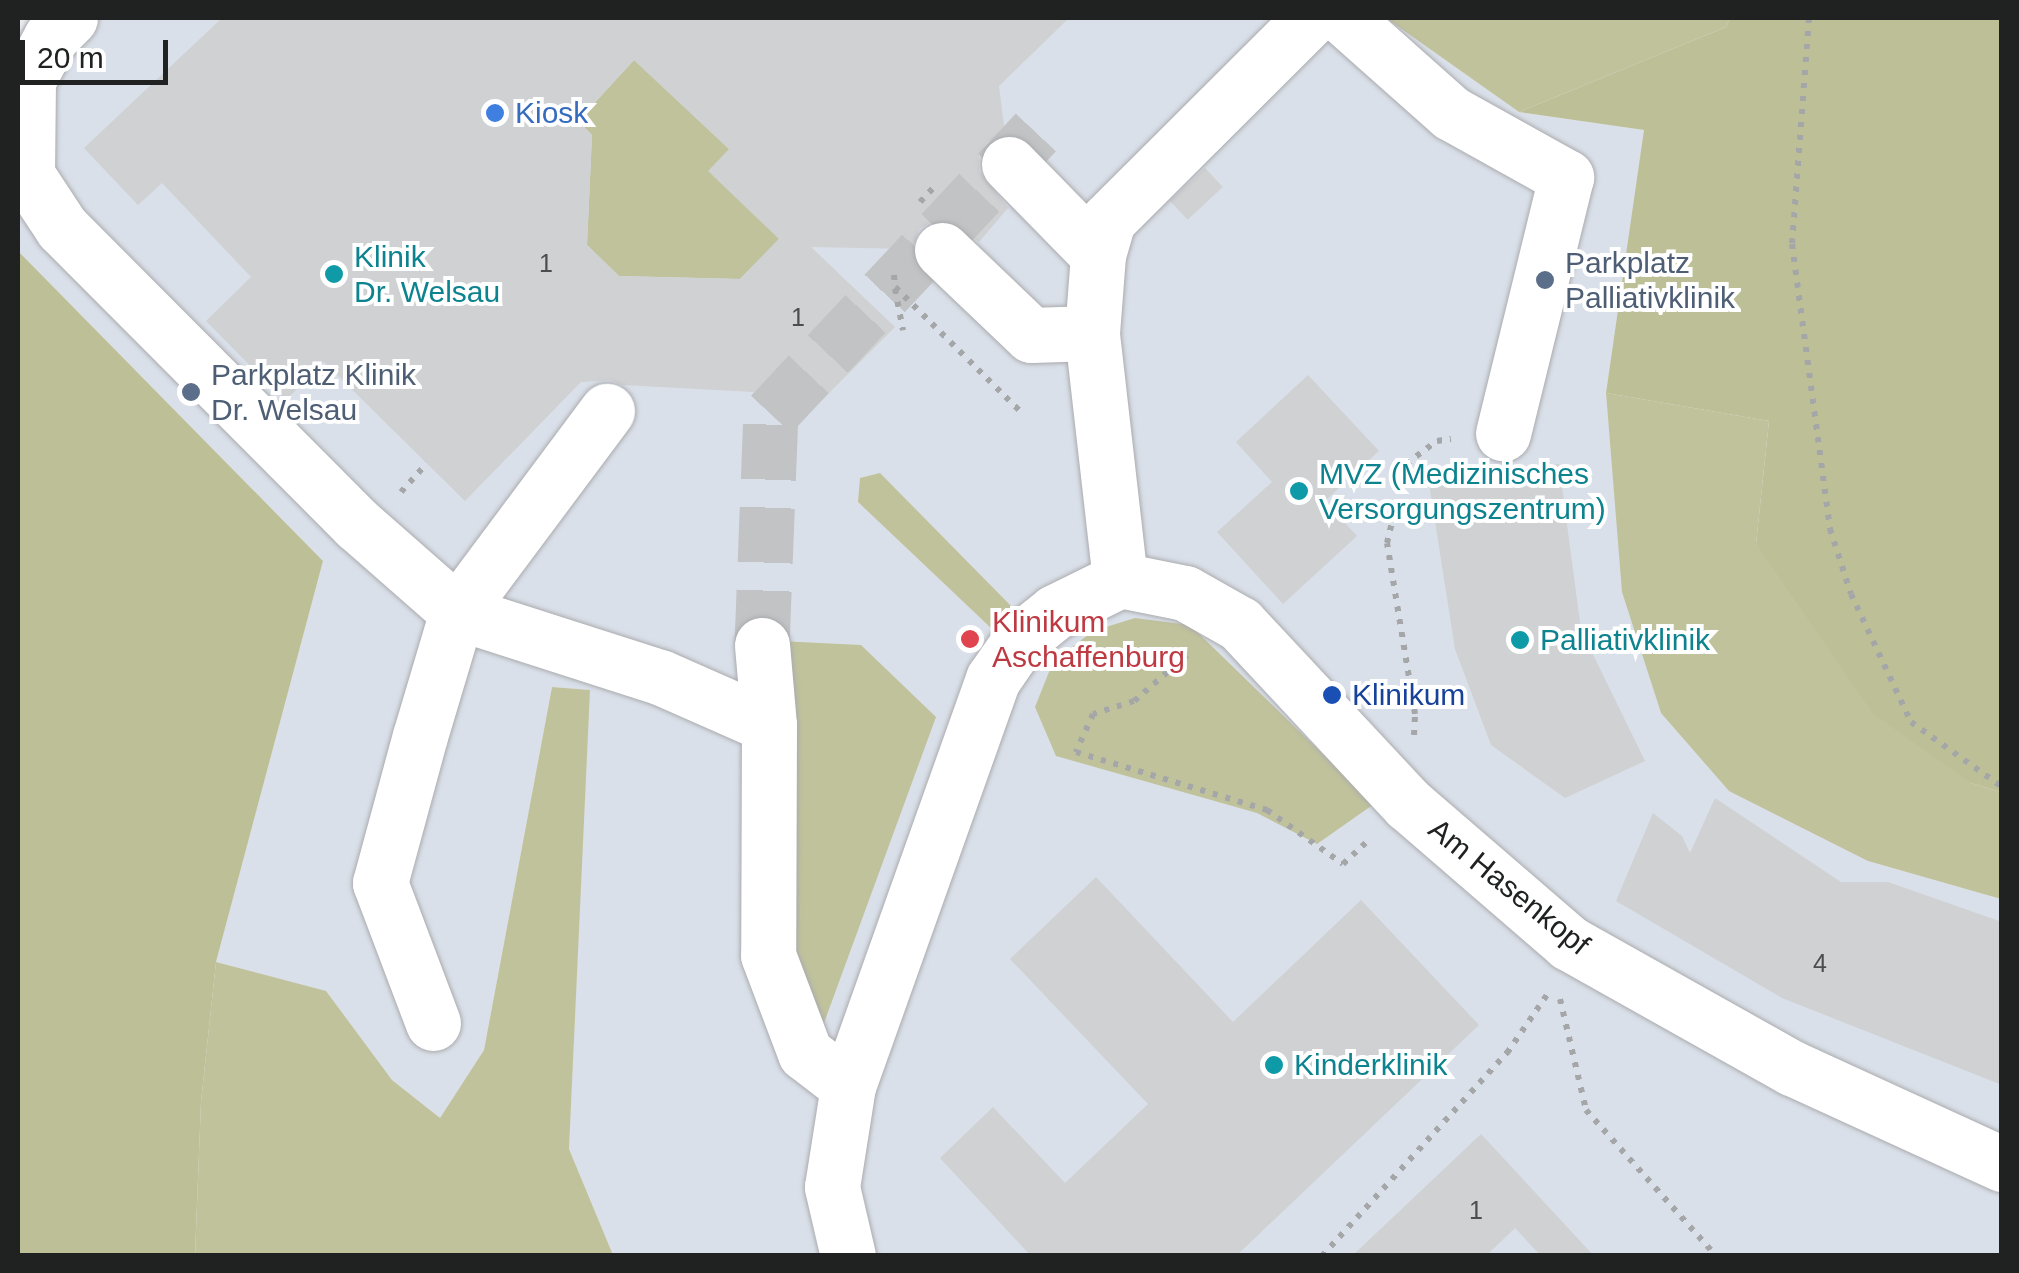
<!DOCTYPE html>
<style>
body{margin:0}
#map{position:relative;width:2019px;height:1273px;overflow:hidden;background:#e9ebee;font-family:Helvetica,sans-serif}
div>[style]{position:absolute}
.built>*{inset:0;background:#dae0e9}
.green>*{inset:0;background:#c0c29c}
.forest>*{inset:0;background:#bdc097}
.building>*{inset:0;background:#cfd1d3;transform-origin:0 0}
.minor-tunnel>*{height:55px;margin-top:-27.5px;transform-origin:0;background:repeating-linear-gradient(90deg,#c1c3c5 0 55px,transparent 0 83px)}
.path>*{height:6px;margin-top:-3px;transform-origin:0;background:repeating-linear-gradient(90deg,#a4a6a8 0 5px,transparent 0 13px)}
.roads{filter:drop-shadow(0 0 2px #aaabae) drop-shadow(0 0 2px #aaabae)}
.minor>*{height:55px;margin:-27.5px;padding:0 27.5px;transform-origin:27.5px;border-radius:27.5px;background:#fff}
.dots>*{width:28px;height:28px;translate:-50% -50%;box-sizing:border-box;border:5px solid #fff;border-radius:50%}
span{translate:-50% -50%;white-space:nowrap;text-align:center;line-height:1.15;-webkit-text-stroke:8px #fff;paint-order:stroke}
.number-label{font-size:25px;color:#4c4d4e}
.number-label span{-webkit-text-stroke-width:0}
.shop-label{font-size:30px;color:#366cbe}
.left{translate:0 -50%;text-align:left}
.culture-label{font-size:30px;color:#0d838f}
.service-label{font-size:30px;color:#4e5e75}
.health-label{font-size:30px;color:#be3a42}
.transit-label{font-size:30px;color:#164399}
.street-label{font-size:30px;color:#202121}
.frame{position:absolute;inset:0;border:20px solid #202121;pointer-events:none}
.scale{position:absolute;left:20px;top:40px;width:148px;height:45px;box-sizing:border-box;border:5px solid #202121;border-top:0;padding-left:12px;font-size:30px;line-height:35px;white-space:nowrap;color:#202121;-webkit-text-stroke:8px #fff;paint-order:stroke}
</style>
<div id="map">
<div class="built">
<div style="clip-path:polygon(31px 18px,1386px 18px,1519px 112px,1645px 130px,1606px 393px,1623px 592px,1661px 713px,1868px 861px,2001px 899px,2001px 1255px,613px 1255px,569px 1149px,589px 690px,552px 687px,484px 1050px,440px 1118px,392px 1080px,326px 992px,216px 962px,323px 561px,18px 251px,18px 33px)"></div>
</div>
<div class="green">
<div style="clip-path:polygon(1386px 18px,1730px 18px,1726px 27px,1519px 112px)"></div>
<div style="clip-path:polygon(634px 60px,729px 149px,779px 239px,740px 279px,619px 276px,587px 245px,592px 135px,578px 121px)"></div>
<div style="clip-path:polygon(1606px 393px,1769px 421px,1756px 544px,1971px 783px,2001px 792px,2001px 899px,1868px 861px,1729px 791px,1661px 713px,1622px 592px)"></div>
<div style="clip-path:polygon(880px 473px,1014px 609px,991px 628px,858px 502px,860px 478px)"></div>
<div style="clip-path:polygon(1135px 618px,1190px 625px,1374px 804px,1317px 844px,1257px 813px,1056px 756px,1035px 707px,1053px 662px,1093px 631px)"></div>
<div style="clip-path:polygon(779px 641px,861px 645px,936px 717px,824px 1023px,786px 951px)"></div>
<div style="clip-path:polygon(552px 687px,590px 690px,569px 1149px,613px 1255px,195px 1256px,201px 1102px,216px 962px,326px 991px,392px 1080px,440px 1118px,484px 1050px)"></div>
</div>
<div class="forest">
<div style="clip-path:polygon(1730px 18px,2001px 18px,2001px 792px,1971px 783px,1873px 714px,1756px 544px,1769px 421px,1606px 393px,1644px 130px,1519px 112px,1726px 27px)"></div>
<div style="clip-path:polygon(18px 251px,323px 561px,216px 962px,201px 1102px,195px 1255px,18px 1255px)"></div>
</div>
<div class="building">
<div style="clip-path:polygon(evenodd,222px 18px,1069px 18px,999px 86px,1005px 134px,987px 142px,979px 155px,979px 171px,1008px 208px,979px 242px,950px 220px,934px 220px,919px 229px,912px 249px,811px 247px,895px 327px,816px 406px,779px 367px,754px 392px,623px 385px,610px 380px,581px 382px,465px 501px,324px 362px,285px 401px,206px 321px,251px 277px,162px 183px,138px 205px,84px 148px,222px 18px,634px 60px,729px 149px,708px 171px,779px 239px,740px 279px,619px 276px,587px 245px,592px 135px,578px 121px,634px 60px)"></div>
<div style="left:1205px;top:168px;width:26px;height:48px;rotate:47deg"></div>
<div style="clip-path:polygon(1308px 375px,1379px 451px,1325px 501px,1357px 536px,1283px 604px,1217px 532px,1272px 482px,1236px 442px)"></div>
<div style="clip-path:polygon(1559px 464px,1581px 630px,1645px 761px,1565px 798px,1491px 745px,1455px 649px,1429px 483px)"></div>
<div style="clip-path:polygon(1715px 798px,1841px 882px,1888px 882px,2002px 922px,2002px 1085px,1782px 998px,1616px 901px,1653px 813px,1682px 836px,1690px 853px)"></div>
<div style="clip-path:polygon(1096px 877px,1233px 1022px,1361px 900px,1479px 1025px,1236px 1256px,1031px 1256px,940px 1158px,993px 1107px,1065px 1183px,1148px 1104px,1010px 959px)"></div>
<div style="clip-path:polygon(1481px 1134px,1594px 1256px,1541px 1256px,1515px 1228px,1486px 1256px,1352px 1256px)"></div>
</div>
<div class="minor-tunnel">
<div style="left:762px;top:645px;width:231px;rotate:-87.8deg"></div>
<div style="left:771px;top:414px;width:387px;rotate:-46.8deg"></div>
</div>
<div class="path">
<div style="left:1809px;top:18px;width:227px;rotate:94.3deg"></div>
<div style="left:1792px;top:244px;width:288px;rotate:82.4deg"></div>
<div style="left:1830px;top:529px;width:68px;rotate:72.1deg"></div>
<div style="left:1851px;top:594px;width:141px;rotate:64.9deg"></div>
<div style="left:1911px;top:722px;width:112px;rotate:35.5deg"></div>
<div style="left:920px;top:202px;width:19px;rotate:-47deg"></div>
<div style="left:894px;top:275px;width:12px;rotate:85deg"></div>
<div style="left:895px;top:287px;width:180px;rotate:44.8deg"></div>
<div style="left:895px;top:289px;width:42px;rotate:79deg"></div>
<div style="left:401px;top:492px;width:39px;rotate:-48deg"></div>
<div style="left:1187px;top:655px;width:70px;rotate:139deg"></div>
<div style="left:1134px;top:701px;width:43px;rotate:162.4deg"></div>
<div style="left:1093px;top:714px;width:42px;rotate:114.1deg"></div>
<div style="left:1076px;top:752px;width:200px;rotate:16.9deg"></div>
<div style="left:1267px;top:810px;width:93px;rotate:35.4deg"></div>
<div style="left:1343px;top:864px;width:35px;rotate:-43deg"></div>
<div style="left:1414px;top:735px;width:21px;rotate:-87deg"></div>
<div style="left:1415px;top:714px;width:173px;rotate:-99.3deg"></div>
<div style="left:1387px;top:543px;width:81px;rotate:-76.5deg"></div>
<div style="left:1406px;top:464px;width:39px;rotate:-37deg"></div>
<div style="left:1437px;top:441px;width:14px;rotate:-8deg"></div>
<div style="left:1560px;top:999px;width:114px;rotate:76.8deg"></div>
<div style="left:1586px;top:1110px;width:195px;rotate:48.3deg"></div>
<div style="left:1322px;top:1256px;width:275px;rotate:-47.7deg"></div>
<div style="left:1507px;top:1053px;width:74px;rotate:-55.5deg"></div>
</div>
<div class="roads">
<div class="minor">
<div style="left:70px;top:18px;width:27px;rotate:135deg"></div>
<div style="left:51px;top:37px;width:49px;rotate:118.1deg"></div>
<div style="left:28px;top:80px;width:95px;rotate:90.6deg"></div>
<div style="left:27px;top:175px;width:64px;rotate:56.6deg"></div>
<div style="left:62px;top:228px;width:418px;rotate:45.1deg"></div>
<div style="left:357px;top:524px;width:133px;rotate:41.3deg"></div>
<div style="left:457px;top:612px;width:213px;rotate:17.8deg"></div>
<div style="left:660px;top:677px;width:119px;rotate:23.8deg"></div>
<div style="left:1344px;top:18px;width:143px;rotate:41.6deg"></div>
<div style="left:1451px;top:113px;width:132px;rotate:29.1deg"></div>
<div style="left:1566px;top:177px;width:264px;rotate:103.8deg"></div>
<div style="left:1009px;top:164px;width:127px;rotate:45.6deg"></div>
<div style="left:942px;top:250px;width:123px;rotate:43.7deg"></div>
<div style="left:1031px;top:335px;width:61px;rotate:-1.9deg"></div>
<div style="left:1120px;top:580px;width:66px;rotate:11.3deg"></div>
<div style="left:1185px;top:593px;width:63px;rotate:29.4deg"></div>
<div style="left:1240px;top:624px;width:246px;rotate:47deg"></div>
<div style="left:1408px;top:804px;width:213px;rotate:40.8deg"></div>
<div style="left:1569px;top:943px;width:256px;rotate:29.3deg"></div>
<div style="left:1792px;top:1068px;width:231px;rotate:24.6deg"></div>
<div style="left:1120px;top:580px;width:249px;rotate:-96.5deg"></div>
<div style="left:1092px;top:333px;width:78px;rotate:-85.6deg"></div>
<div style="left:1098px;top:255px;width:36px;rotate:-74deg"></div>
<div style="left:1108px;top:220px;width:286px;rotate:-44.9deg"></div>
<div style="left:762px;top:645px;width:80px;rotate:85deg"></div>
<div style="left:769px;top:725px;width:230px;rotate:90.2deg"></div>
<div style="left:768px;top:955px;width:105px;rotate:69.3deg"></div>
<div style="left:805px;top:1053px;width:54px;rotate:37.5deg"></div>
<div style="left:433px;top:1023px;width:150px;rotate:-110.7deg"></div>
<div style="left:380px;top:883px;width:152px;rotate:-74.8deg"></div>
<div style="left:420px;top:736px;width:129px;rotate:-73.4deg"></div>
<div style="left:457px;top:612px;width:251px;rotate:-53.3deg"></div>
<div style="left:848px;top:1256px;width:71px;rotate:-103.1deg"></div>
<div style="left:832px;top:1187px;width:102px;rotate:-81deg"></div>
<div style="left:848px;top:1086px;width:432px;rotate:-70.4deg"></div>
<div style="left:993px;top:679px;width:47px;rotate:-55.3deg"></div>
<div style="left:1020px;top:640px;width:45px;rotate:-38.7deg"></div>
<div style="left:1055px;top:612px;width:72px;rotate:-26.2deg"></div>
</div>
</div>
<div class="dots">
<div style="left:495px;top:113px;background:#3f7fe0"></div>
<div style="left:334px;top:274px;background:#0f9aa8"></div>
<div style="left:1545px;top:280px;background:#5c6f8a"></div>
<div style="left:191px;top:392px;background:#5c6f8a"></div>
<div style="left:1299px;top:491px;background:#0f9aa8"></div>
<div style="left:970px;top:639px;background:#e0444e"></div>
<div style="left:1520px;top:640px;background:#0f9aa8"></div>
<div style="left:1332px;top:695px;background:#1a4fb4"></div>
<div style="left:1274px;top:1065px;background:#0f9aa8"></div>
</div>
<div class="number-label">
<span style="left:546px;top:263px">1</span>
<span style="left:798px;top:317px">1</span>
<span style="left:1820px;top:963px">4</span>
<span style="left:1476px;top:1210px">1</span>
</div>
<div class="shop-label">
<span class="left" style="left:515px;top:113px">Kiosk</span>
</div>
<div class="culture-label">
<span class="left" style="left:354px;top:274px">Klinik<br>Dr. Welsau</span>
<span class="left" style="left:1319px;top:491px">MVZ (Medizinisches<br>Versorgungszentrum)</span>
<span class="left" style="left:1540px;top:640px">Palliativklinik</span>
<span class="left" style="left:1294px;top:1065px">Kinderklinik</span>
</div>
<div class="service-label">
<span class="left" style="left:1565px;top:280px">Parkplatz<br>Palliativklinik</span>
<span class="left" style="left:211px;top:392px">Parkplatz Klinik<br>Dr. Welsau</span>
</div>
<div class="health-label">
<span class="left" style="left:992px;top:639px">Klinikum<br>Aschaffenburg</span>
</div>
<div class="transit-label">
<span class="left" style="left:1352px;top:695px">Klinikum</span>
</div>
<div class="street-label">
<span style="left:1509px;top:887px;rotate:39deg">Am Hasenkopf</span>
</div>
<div class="frame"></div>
<div class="scale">20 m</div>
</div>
